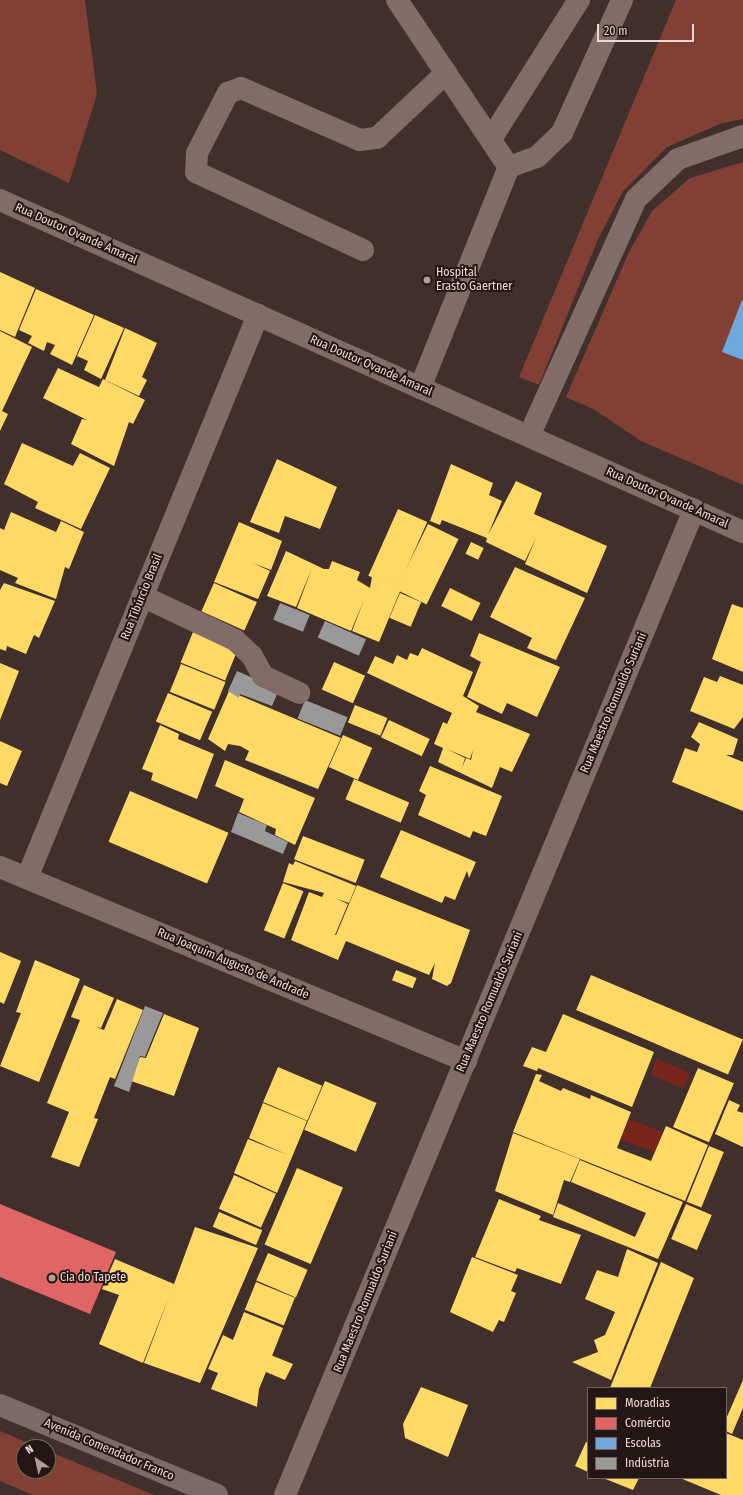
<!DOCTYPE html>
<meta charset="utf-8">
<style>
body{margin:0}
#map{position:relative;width:743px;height:1495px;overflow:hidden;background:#402f2b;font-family:"Fira Sans Condensed",sans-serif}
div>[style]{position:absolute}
.green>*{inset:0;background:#824035}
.water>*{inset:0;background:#78261b;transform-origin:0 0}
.homes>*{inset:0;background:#ffd966;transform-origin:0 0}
.shops>*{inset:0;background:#e06666}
.schools>*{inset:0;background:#6fa8dc}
.industry>*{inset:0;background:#999;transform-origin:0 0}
.minor>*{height:22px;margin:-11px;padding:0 11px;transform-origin:11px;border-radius:11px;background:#816c68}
.highway>*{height:22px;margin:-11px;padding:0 11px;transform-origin:11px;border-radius:11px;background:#7c6a66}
.dots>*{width:11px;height:11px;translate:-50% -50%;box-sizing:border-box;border:2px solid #241614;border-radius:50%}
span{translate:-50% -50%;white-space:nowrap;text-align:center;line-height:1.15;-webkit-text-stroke:4px #241614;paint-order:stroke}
.street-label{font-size:12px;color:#ecd8d4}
.poi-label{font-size:12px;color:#ecd8d4}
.left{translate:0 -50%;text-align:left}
.legend{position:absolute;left:587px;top:1387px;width:140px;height:92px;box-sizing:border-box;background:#241614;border:1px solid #746461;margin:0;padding:5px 7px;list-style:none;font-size:12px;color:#ecd8d4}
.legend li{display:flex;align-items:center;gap:8px;height:20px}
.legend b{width:20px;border:1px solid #746461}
.north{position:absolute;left:16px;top:1439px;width:40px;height:40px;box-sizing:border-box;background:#241614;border:1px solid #746461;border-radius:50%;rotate:326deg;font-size:11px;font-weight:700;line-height:16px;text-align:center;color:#ecd8d4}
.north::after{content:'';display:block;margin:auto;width:14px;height:18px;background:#b09d99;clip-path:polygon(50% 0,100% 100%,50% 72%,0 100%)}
.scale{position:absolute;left:597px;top:24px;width:97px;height:18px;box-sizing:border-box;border:2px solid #ecd8d4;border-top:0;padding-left:5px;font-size:12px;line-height:14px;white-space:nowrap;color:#ecd8d4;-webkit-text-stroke:3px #241614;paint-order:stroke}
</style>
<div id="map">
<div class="green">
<div style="clip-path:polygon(0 0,85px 0,97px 94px,69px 183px,0 150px)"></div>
<div style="clip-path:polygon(676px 0,743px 0,743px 119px,722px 123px,667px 147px,623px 191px,598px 239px,539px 385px,519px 377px)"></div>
<div style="clip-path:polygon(743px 162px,743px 485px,641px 441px,595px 410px,566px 397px,629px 252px,652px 211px,690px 178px)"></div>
<div style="clip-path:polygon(0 1431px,38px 1447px,24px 1447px,24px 1471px,48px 1471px,48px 1451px,154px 1495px,33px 1495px,0 1481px)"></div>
</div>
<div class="water">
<div style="left:657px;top:1059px;width:36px;height:17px;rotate:23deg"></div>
<div style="left:629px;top:1119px;width:36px;height:22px;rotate:21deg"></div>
</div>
<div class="homes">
<div style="clip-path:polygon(0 272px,35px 288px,15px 337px,0 330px)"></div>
<div style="clip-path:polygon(36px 289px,94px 315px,72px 365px,50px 354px,55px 345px,47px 342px,44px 351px,28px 343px,32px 336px,19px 330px)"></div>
<div style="clip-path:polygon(95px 315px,124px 328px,101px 379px,84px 370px,88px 361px,77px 356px)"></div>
<div style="clip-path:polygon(125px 328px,157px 343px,142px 377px,147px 380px,139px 396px,105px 380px)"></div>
<div style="clip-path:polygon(0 331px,32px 347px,2px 411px,8px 414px,0 431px)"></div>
<div style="clip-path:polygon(58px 368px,99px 387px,103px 379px,145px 400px,133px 424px,129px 422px,114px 466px,71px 444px,82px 419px,87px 420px,43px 398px)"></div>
<div style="clip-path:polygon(22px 443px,73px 466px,80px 453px,110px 468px,81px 529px,35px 508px,38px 502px,4px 484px)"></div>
<div style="clip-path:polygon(277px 459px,337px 487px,320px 529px,285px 516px,279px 533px,250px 522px)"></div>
<div style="clip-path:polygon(451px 464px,493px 483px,489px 495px,502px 501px,488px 535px,516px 481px,542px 493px,534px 514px,607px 546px,587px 593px,525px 564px,536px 538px,525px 561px,486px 542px,487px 538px,442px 520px,440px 525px,430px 521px)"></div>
<div style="left:398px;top:509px;width:32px;height:73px;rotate:24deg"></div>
<div style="clip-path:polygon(11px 512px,56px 532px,61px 521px,84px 532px,69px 569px,65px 567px,56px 599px,15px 583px,18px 578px,0 570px,0 528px,4px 530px)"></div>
<div style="clip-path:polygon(239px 522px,282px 541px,271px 570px,253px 563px,270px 571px,258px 599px,214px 582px)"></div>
<div style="left:428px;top:524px;width:34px;height:73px;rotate:26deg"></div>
<div style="left:471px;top:542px;width:14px;height:13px;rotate:25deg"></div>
<div style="clip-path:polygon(286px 551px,324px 569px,329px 569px,332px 561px,360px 572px,357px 580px,370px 588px,372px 577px,401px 589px,379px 642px,352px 631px,364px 600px,351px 631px,297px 608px,312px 568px,296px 607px,267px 596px)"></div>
<div style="clip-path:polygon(515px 567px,585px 598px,556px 660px,527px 648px,532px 638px,490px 617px)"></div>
<div style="clip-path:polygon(4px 583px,55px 601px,39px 638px,34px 635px,26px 654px,7px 646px,6px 651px,0 649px,0 590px)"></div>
<div style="left:214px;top:583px;width:47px;height:31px;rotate:24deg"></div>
<div style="left:450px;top:588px;width:34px;height:20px;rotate:26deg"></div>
<div style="left:400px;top:593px;width:23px;height:27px;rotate:23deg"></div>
<div style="clip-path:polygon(732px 604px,743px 608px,743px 672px,712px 659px)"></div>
<div style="left:193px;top:632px;width:48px;height:33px;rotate:22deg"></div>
<div style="clip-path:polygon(479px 633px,560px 667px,537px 717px,507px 703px,502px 714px,467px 697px,481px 662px,470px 656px)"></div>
<div style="clip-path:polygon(evenodd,422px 648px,473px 672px,463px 696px,479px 706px,476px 712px,530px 734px,512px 772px,500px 767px,492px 788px,438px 762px,443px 748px,434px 744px,443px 722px,447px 724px,452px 713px,367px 673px,375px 656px,393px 664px,397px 655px,407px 660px,410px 653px,418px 656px,422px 648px,447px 749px,470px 759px,473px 750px,471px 760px,466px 758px,462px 768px,465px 758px,447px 749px)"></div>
<div style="left:334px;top:662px;width:34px;height:30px;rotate:24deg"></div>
<div style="clip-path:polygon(0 663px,19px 671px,0 720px)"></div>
<div style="left:181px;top:664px;width:48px;height:30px;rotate:22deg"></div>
<div style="clip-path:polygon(720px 676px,743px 685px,743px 717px,734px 729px,690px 711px,704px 677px,717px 682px)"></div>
<div style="clip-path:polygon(229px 691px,341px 738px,318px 789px,245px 760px,249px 751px,240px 746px,228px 744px,225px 751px,208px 739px)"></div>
<div style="left:168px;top:693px;width:48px;height:31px;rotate:23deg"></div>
<div style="left:355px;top:705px;width:35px;height:19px;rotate:22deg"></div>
<div style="left:389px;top:720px;width:45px;height:19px;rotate:25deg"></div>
<div style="clip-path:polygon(699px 722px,738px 739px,733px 755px,726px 755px,743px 762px,743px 811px,672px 782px,685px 748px,697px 752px,700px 744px,691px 737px)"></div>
<div style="clip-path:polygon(160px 725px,179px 734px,178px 739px,214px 754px,197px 799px,151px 780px,153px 773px,142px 769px)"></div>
<div style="left:343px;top:735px;width:32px;height:35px;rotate:24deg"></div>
<div style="clip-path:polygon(0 741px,22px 751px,7px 786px,0 783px)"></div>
<div style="clip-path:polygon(225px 760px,315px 798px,295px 845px,275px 835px,276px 829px,239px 812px,244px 799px,215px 786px)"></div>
<div style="clip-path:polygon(430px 766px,502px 796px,486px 836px,473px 831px,470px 838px,418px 815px,426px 795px,419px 791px)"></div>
<div style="left:354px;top:779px;width:60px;height:22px;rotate:23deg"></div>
<div style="left:130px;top:791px;width:107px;height:55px;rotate:23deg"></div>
<div style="clip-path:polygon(401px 830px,476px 862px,469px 878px,467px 871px,455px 900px,445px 896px,442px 903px,380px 877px)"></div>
<div style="left:303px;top:836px;width:66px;height:25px;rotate:21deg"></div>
<div style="clip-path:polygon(295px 861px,356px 886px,349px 903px,337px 899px,348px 904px,335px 935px,336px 935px,357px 885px,470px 930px,451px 983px,447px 986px,432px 979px,435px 963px,429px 975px,346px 941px,338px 960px,291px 940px,309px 892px,322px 897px,324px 893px,283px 882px,289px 863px,293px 865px)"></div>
<div style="left:283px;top:883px;width:22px;height:51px;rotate:22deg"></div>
<div style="clip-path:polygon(0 952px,21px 961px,4px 1004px,0 1002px)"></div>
<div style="clip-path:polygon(35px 960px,80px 979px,39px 1082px,0 1066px,21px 1013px,16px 1012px)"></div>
<div style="left:396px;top:970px;width:22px;height:11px;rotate:21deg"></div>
<div style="left:591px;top:975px;width:165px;height:38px;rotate:23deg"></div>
<div style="clip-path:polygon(84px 985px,114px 998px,101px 1028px,96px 1027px,104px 1030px,117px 999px,143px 1010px,115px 1079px,110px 1077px,94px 1118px,98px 1119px,79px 1167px,51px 1157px,69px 1112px,47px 1103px,80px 1020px,71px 1017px)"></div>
<div style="clip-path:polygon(164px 1014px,199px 1028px,174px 1096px,131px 1081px,140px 1057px,146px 1058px)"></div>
<div style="clip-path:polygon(563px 1014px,654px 1052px,632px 1107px,538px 1068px,537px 1071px,523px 1066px,532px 1047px,546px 1052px)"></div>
<div style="left:278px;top:1067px;width:48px;height:38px;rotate:23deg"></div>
<div style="left:698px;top:1068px;width:39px;height:64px;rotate:23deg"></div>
<div style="clip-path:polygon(536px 1074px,542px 1075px,539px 1081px,561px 1091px,563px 1088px,590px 1099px,591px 1095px,631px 1112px,617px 1148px,651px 1161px,666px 1126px,708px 1145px,685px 1201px,513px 1132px)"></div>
<div style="left:325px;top:1081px;width:56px;height:53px;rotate:23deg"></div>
<div style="clip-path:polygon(729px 1100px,740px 1105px,737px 1111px,743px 1113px,743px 1147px,715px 1134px)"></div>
<div style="clip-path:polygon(263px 1103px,307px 1121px,277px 1193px,234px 1173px,248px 1139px,288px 1155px,249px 1138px)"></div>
<div style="clip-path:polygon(513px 1133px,580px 1159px,570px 1182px,564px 1180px,553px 1215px,495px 1191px)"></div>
<div style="left:709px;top:1146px;width:16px;height:60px;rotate:22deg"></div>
<div style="clip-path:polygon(580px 1160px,683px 1202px,658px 1259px,553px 1217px,558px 1203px,635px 1237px,646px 1213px,571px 1182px)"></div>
<div style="left:297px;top:1168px;width:50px;height:83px;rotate:23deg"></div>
<div style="left:234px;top:1175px;width:46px;height:37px;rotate:24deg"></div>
<div style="clip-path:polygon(499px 1199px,541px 1216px,539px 1220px,581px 1235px,561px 1284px,517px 1268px,515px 1272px,475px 1257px)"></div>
<div style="left:686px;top:1204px;width:28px;height:38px;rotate:23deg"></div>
<div style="left:219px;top:1212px;width:47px;height:16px;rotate:23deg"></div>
<div style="clip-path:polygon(195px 1227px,258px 1248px,200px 1383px,144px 1363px,170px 1294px,143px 1363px,99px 1344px,119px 1295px,102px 1289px,115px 1259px,174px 1284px)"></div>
<div style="clip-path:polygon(627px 1249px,658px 1263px,611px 1380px,572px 1362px,598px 1352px,594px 1340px,605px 1335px,615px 1312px,585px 1299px,597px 1270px,618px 1277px)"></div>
<div style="left:268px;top:1253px;width:43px;height:30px;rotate:23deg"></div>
<div style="clip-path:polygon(472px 1257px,518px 1275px,511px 1291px,516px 1293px,504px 1322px,499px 1320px,493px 1332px,450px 1312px)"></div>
<div style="clip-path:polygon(661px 1262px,694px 1278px,650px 1388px,610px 1388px)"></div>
<div style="left:256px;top:1282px;width:42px;height:30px;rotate:22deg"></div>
<div style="clip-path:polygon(244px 1312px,283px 1328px,272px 1356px,246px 1345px,293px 1364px,285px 1380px,266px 1372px,259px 1389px,257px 1407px,211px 1389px,218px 1373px,208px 1369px,223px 1335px,233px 1340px)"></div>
<div style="clip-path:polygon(743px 1380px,743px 1408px,732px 1434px,726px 1431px,726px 1419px)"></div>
<div style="clip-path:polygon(421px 1387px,468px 1405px,448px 1457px,405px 1438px,403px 1424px)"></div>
<div style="clip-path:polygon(726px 1433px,743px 1440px,743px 1495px,721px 1495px,680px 1478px,726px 1478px)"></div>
<div style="clip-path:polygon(586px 1442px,588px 1443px,588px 1472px,575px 1466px)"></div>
<div style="clip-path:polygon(603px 1478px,639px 1478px,633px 1490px)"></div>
</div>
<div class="shops">
<div style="clip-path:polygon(0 1204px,116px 1252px,90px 1314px,0 1277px)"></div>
</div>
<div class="schools">
<div style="clip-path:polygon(742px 300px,743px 301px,743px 360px,722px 352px)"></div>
</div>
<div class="industry">
<div style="left:280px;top:603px;width:32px;height:18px;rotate:22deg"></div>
<div style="left:325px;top:621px;width:45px;height:18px;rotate:24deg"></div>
<div style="clip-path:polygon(237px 671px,279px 689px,272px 706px,240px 694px,239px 698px,228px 691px)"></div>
<div style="left:305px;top:700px;width:46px;height:20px;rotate:22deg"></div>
<div style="clip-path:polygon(238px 813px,267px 825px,265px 831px,288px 842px,283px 854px,231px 832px)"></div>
<div style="clip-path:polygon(145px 1006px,163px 1013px,145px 1057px,140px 1056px,129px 1092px,114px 1086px)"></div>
</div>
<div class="minor">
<div style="left:397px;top:0;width:201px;rotate:56.2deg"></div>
<div style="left:509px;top:167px;width:30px;rotate:-20deg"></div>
<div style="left:537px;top:157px;width:35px;rotate:-44deg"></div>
<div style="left:562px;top:133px;width:146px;rotate:-65.7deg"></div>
<div style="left:491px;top:139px;width:165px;rotate:-57.7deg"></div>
<div style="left:0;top:200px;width:814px;rotate:24.08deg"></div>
<div style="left:363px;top:250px;width:184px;rotate:-155deg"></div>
<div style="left:196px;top:172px;width:19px;rotate:-87deg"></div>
<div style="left:197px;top:153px;width:68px;rotate:-62.7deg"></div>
<div style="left:228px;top:93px;width:14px;rotate:-21deg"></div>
<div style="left:241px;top:88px;width:130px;rotate:23.6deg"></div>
<div style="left:360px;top:140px;width:17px;rotate:-7deg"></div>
<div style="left:377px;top:138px;width:95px;rotate:-43.3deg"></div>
<div style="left:420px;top:388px;width:238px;rotate:-68.1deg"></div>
<div style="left:529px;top:436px;width:260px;rotate:-65.7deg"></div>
<div style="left:636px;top:199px;width:58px;rotate:-43.6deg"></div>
<div style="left:678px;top:159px;width:69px;rotate:-19.5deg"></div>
<div style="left:142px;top:596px;width:103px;rotate:25.3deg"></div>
<div style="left:235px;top:640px;width:23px;rotate:43deg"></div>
<div style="left:252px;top:656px;width:23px;rotate:61deg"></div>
<div style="left:263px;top:676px;width:40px;rotate:25deg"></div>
<div style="left:0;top:867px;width:505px;rotate:22.6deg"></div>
<div style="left:27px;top:878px;width:609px;rotate:-67.69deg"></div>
<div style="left:285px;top:1495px;width:1067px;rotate:-67.45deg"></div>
</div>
<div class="highway">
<div style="left:0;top:1405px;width:235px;rotate:22.5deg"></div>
</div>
<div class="dots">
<div style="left:427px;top:280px;background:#b09d99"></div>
<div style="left:52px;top:1278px;background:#b09d99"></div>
</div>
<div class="street-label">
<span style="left:76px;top:234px;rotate:24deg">Rua Doutor Ovande Amaral</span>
<span style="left:371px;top:366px;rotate:24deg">Rua Doutor Ovande Amaral</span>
<span style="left:667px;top:498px;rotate:24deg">Rua Doutor Ovande Amaral</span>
<span style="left:142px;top:597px;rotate:-68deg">Rua Tibúrcio Brasil</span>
<span style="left:614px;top:703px;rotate:-67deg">Rua Maestro Romualdo Suriani</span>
<span style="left:233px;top:964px;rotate:23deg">Rua Joaquim Augusto de Andrade</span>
<span style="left:490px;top:1002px;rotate:-67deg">Rua Maestro Romualdo Suriani</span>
<span style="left:366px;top:1302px;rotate:-68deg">Rua Maestro Romualdo Suriani</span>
<span style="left:109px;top:1450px;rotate:23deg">Avenida Comendador Franco</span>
</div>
<div class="poi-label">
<span class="left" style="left:436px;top:280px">Hospital<br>Erasto Gaertner</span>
<span class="left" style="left:60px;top:1278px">Cia do Tapete</span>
</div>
<ul class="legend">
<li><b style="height:11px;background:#ffd966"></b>Moradias</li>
<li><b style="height:11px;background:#e06666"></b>Comércio</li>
<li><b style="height:11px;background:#6fa8dc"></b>Escolas</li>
<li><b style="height:11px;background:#999"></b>Indústria</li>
</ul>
<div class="north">N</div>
<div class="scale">20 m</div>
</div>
